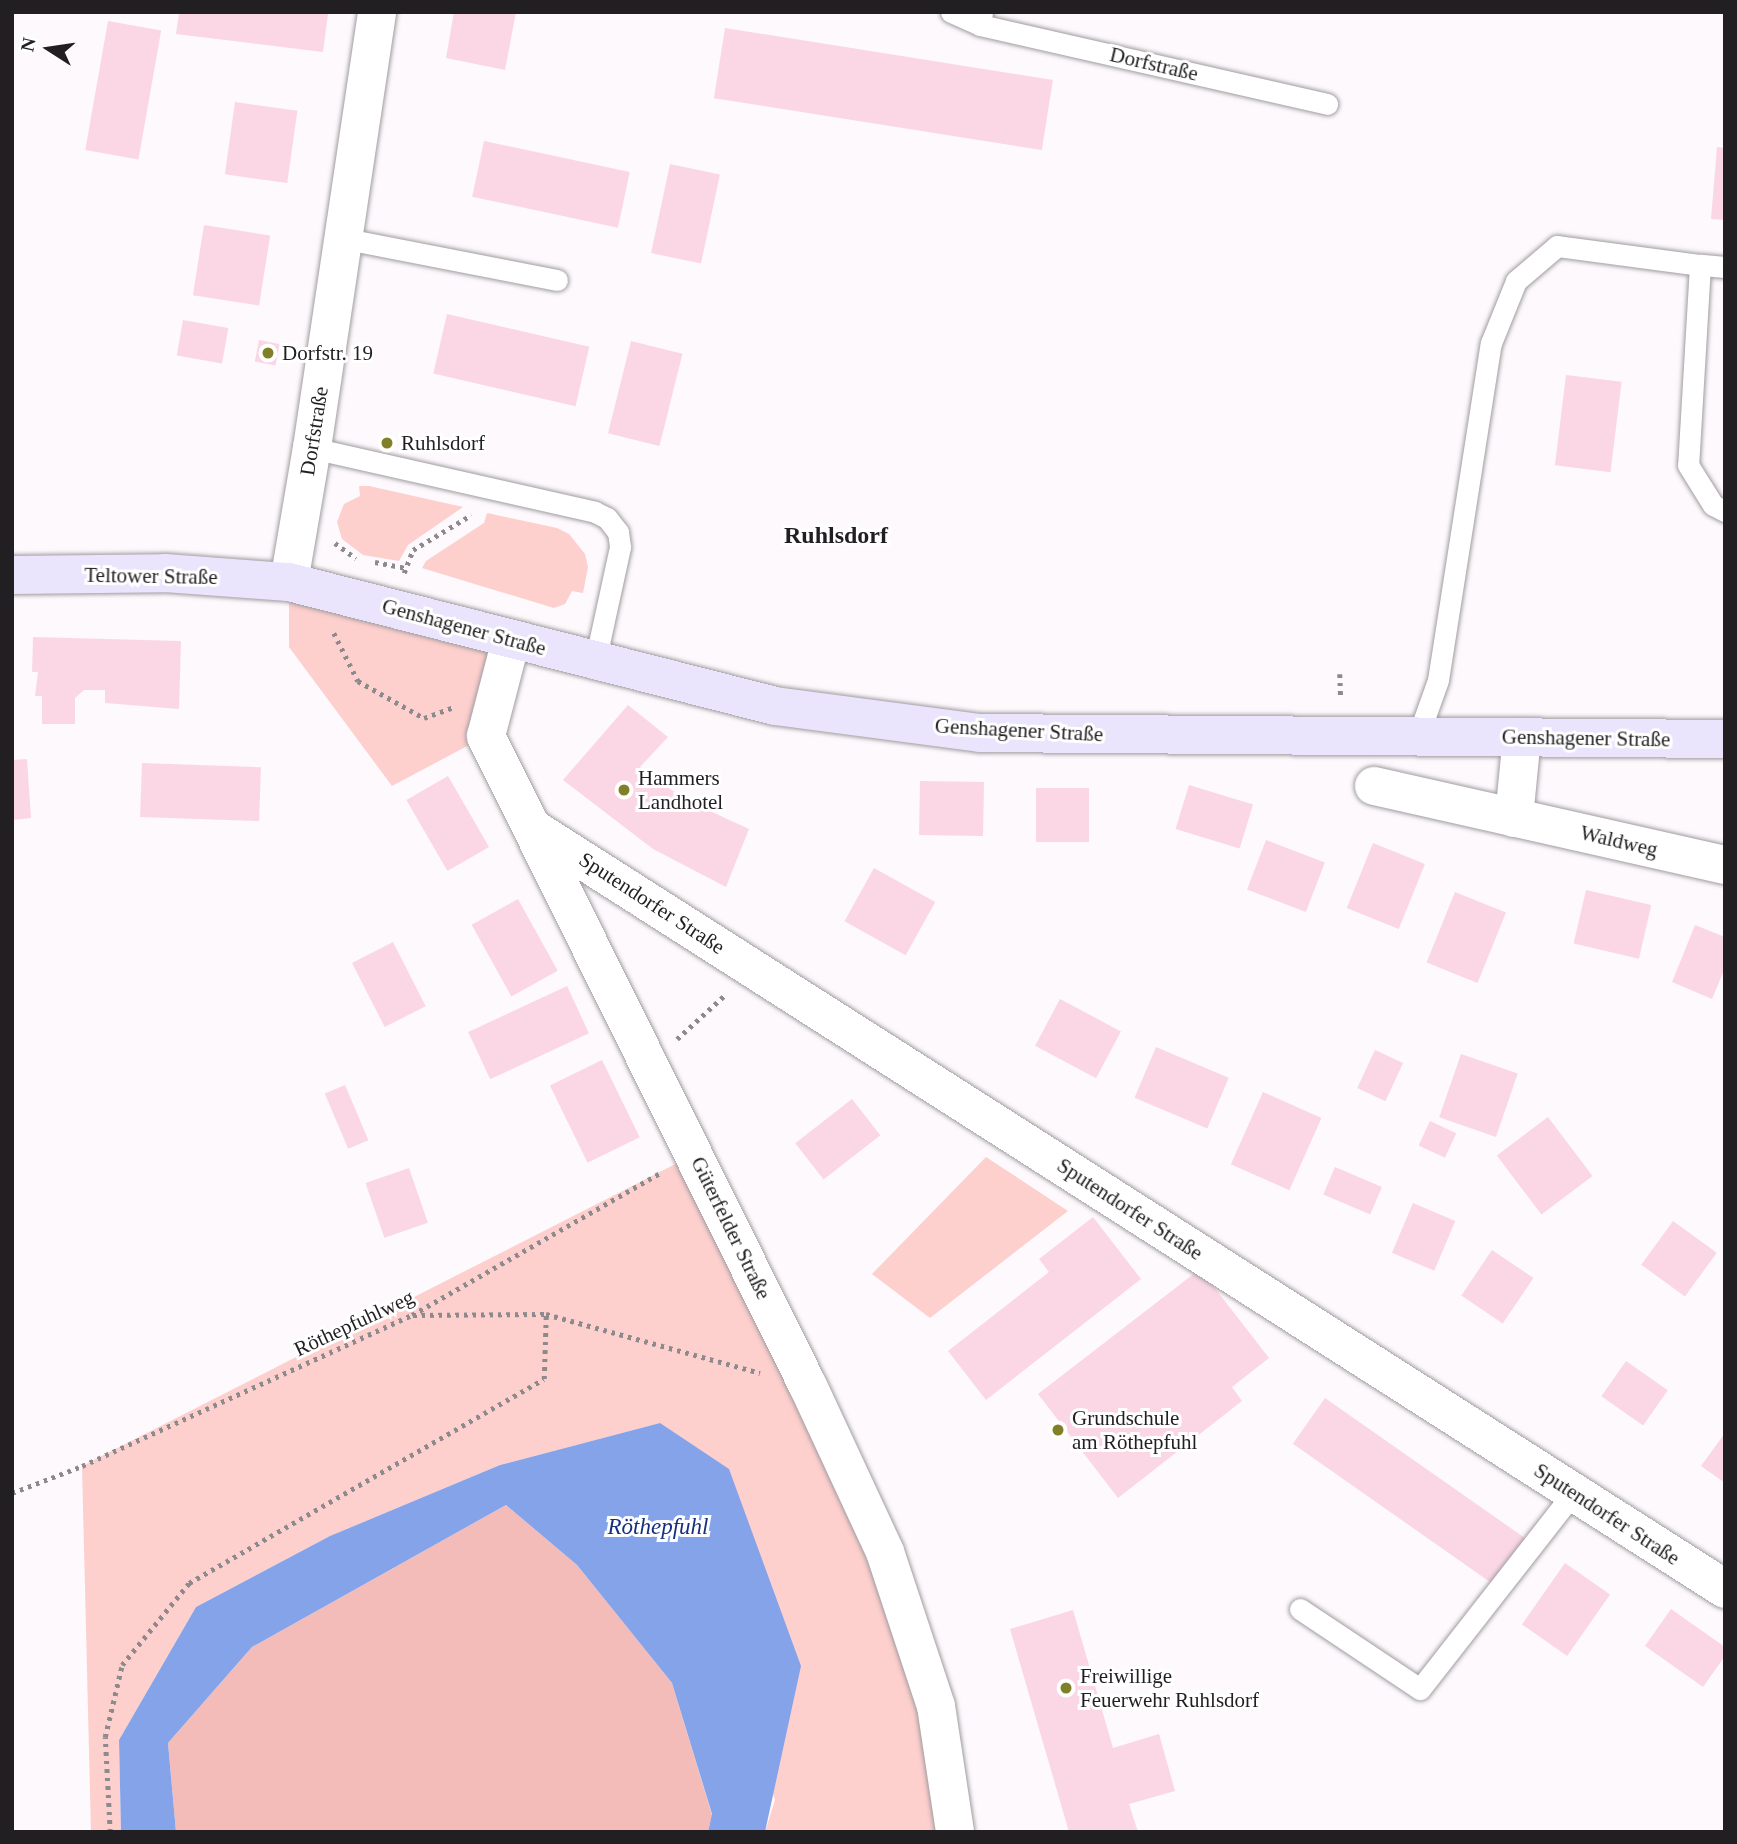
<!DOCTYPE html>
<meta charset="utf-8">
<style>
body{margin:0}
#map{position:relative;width:1737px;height:1844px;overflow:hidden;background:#fdf9fd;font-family:"Times New Roman",serif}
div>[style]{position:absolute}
.green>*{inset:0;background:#fdcfcd}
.forest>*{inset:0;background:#f4bcb9}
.water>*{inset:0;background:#84a3e9}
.building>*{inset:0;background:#fbd7e5;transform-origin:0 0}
.path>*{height:4.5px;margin-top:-2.25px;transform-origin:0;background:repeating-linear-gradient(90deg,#8d8a8d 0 3.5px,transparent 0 8.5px)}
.roads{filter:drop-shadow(0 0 2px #a09ca0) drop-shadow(0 0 2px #a09ca0)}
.lane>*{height:21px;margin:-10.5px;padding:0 10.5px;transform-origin:10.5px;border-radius:10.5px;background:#fff}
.street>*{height:38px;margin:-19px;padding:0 19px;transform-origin:19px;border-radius:19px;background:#fff}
.secondary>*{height:38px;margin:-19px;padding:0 19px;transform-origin:19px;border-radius:19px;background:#eae4fc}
.dots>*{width:19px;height:19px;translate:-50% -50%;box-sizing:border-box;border:4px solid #fff;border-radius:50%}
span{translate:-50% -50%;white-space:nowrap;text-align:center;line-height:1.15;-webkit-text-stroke:6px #fff;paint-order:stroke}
.street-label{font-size:21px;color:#211f21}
.poi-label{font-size:21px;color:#211f21}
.left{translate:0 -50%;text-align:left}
.water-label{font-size:23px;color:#152f7e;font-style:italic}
.quarter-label{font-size:24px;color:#211f21;font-weight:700}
.frame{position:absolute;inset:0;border:14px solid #211f21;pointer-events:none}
.north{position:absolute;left:14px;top:14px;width:70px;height:70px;-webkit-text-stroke:5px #fff;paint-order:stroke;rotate:282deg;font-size:19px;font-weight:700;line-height:28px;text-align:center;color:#211f21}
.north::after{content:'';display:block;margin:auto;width:24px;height:32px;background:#211f21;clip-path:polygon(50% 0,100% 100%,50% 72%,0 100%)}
</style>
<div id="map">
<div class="green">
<div style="clip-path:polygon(359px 486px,369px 486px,463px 507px,408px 545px,399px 561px,363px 555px,342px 539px,337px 522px,344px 504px,360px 496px)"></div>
<div style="clip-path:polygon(487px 513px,557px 528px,569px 534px,585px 554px,588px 567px,583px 593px,572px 591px,565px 604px,554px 608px,422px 568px,426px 561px,484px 523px)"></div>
<div style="clip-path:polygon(289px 582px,511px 640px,486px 736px,392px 786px,289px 647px)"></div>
<div style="clip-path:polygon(695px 1154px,885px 1552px,955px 1832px,765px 1832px,775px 1800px,660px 1423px,500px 1465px,330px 1536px,196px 1607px,119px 1740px,121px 1832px,91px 1832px,82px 1466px)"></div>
<div style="clip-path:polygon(986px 1157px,1068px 1211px,930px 1318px,872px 1274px)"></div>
</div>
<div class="forest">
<div style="clip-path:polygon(506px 1505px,577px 1565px,672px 1683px,712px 1815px,708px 1832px,176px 1832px,168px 1743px,252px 1647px)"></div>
</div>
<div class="water">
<div style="clip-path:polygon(660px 1423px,729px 1469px,801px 1666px,765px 1832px,708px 1832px,712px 1814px,672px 1683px,577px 1565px,506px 1505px,252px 1647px,168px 1743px,176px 1832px,121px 1832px,119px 1740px,196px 1607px,330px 1536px,500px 1465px)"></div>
</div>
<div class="building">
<div style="clip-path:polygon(179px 12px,328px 14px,323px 52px,176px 34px)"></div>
<div style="clip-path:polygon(454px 12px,516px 12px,505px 70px,446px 58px)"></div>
<div style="left:108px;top:21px;width:54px;height:131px;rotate:10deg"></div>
<div style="left:725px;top:28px;width:332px;height:71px;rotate:9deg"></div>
<div style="left:235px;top:102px;width:63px;height:73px;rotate:8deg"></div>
<div style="left:484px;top:141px;width:149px;height:57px;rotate:12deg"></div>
<div style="clip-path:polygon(1717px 147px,1725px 148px,1725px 220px,1711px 219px)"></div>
<div style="left:670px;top:164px;width:51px;height:91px;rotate:12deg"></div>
<div style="left:204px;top:225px;width:67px;height:71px;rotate:9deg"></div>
<div style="left:447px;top:314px;width:146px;height:61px;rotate:13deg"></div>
<div style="left:183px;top:320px;width:46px;height:36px;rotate:10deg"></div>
<div style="left:259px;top:340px;width:21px;height:22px;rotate:11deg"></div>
<div style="left:631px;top:341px;width:53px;height:95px;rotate:14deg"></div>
<div style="left:1566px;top:375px;width:56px;height:91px;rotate:7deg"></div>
<div style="clip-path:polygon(33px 637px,181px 641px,179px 709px,105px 703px,105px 690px,84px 690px,75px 698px,75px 724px,42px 724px,42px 696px,35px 696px,38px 672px,32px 672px)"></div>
<div style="clip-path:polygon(628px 705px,668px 737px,640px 767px,684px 799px,749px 829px,726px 887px,653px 849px,563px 780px)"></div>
<div style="clip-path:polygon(27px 759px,31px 818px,12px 820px,12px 760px)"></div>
<div style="left:142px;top:763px;width:119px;height:54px;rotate:2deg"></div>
<div style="left:448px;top:776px;width:82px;height:48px;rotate:60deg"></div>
<div style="left:920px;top:781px;width:64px;height:54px;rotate:1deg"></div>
<div style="left:1189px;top:785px;width:67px;height:46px;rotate:17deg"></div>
<div style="left:1036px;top:788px;width:53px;height:54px"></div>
<div style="left:1266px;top:840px;width:63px;height:53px;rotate:21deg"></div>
<div style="left:1373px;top:843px;width:56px;height:70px;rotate:22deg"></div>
<div style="left:874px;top:868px;width:70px;height:61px;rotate:29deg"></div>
<div style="left:1586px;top:890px;width:67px;height:55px;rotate:13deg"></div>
<div style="left:1455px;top:892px;width:55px;height:76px;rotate:22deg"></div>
<div style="left:518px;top:899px;width:82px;height:53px;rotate:61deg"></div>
<div style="clip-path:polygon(1695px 925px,1725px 937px,1725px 968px,1712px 999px,1672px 982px)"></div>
<div style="left:393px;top:942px;width:72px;height:46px;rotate:63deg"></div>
<div style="left:567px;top:986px;width:52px;height:109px;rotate:65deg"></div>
<div style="left:1060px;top:999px;width:69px;height:53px;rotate:28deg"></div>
<div style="left:1156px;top:1047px;width:79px;height:55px;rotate:23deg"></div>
<div style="left:1375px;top:1050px;width:31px;height:42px;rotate:25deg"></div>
<div style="left:1461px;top:1054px;width:60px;height:67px;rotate:19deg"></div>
<div style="left:602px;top:1060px;width:86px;height:58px;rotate:64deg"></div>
<div style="left:345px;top:1085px;width:60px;height:22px;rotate:67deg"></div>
<div style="left:1263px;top:1092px;width:64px;height:79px;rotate:24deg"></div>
<div style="left:852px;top:1099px;width:46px;height:72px;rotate:52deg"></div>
<div style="left:1548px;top:1117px;width:74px;height:64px;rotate:53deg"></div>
<div style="left:1430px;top:1121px;width:29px;height:27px;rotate:25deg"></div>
<div style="left:1335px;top:1167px;width:51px;height:30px;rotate:23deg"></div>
<div style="left:409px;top:1168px;width:58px;height:46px;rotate:71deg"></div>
<div style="left:1413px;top:1203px;width:46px;height:54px;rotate:23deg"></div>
<div style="clip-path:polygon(1093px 1217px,1141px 1279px,986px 1400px,948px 1351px,1049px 1272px,1039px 1259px)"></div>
<div style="left:1673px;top:1221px;width:54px;height:54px;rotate:36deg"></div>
<div style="left:1492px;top:1250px;width:50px;height:55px;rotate:34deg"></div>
<div style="clip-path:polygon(1200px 1269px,1269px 1358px,1232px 1387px,1242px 1401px,1118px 1498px,1038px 1394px)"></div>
<div style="left:1626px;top:1361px;width:51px;height:43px;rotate:35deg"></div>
<div style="left:1325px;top:1398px;width:245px;height:56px;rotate:35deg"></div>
<div style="clip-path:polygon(1725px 1433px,1725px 1483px,1701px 1466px)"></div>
<div style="left:1565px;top:1563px;width:55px;height:75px;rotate:35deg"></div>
<div style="clip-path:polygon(1671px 1609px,1725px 1647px,1725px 1656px,1703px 1687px,1645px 1646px)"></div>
<div style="clip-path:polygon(1073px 1610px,1113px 1748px,1159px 1734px,1175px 1791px,1129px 1804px,1138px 1832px,1069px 1832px,1010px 1629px)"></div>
</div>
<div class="path">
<div style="left:335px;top:543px;width:26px;rotate:36deg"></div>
<div style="left:375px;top:562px;width:31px;rotate:11deg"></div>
<div style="left:404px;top:573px;width:25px;rotate:-69deg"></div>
<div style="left:413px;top:550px;width:68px;rotate:-31.1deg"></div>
<div style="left:334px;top:633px;width:54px;rotate:63.4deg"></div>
<div style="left:358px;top:681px;width:76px;rotate:29.3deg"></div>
<div style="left:424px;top:718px;width:33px;rotate:-20deg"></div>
<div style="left:1340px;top:674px;width:25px;rotate:88deg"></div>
<div style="left:677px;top:1039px;width:64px;rotate:-42.5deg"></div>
<div style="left:413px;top:1315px;width:133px;rotate:-0.4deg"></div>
<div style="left:546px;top:1314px;width:222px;rotate:15.4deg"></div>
<div style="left:12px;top:1493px;width:75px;rotate:-21.1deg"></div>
<div style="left:82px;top:1466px;width:363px;rotate:-24.6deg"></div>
<div style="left:412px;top:1315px;width:286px;rotate:-29.8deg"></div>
<div style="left:110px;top:1832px;width:95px;rotate:-93deg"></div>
<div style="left:105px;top:1737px;width:74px;rotate:-76.7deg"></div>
<div style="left:122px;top:1665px;width:106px;rotate:-50.7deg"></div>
<div style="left:189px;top:1583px;width:409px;rotate:-29.9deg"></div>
<div style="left:544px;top:1379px;width:65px;rotate:-88.2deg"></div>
</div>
<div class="roads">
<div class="lane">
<div style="left:951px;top:12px;width:32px;rotate:24deg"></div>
<div style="left:980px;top:25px;width:12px;rotate:-81deg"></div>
<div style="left:980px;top:25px;width:356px;rotate:12.8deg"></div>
<div style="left:341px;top:238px;width:220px;rotate:11deg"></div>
<div style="left:1725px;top:267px;width:25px;rotate:-175deg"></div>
<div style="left:1700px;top:265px;width:200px;rotate:93.4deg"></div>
<div style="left:1688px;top:465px;width:47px;rotate:58deg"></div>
<div style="left:1713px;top:505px;width:13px;rotate:27deg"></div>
<div style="left:312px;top:448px;width:290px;rotate:12.7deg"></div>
<div style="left:595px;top:512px;width:13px;rotate:27deg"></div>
<div style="left:607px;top:518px;width:18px;rotate:52deg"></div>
<div style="left:618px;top:532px;width:15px;rotate:82deg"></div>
<div style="left:620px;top:547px;width:118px;rotate:102.3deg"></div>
<div style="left:1418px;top:736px;width:59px;rotate:-70.3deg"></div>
<div style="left:1438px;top:680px;width:341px;rotate:-81.1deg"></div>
<div style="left:1491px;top:343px;width:67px;rotate:-68deg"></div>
<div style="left:1516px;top:281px;width:54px;rotate:-40.5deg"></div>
<div style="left:1557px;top:246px;width:144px;rotate:7.6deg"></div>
<div style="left:1300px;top:1609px;width:144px;rotate:33.7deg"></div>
<div style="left:1420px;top:1689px;width:250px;rotate:-52deg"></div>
</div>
<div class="street">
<div style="left:289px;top:582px;width:136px;rotate:-80.3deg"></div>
<div style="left:312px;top:448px;width:441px;rotate:-81.5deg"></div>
<div style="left:511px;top:640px;width:99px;rotate:104.6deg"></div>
<div style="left:486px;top:736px;width:725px;rotate:63.65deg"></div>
<div style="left:808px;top:1386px;width:183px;rotate:65.1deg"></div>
<div style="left:885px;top:1552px;width:162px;rotate:71.7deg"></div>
<div style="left:936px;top:1706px;width:127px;rotate:81.4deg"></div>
<div style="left:1374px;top:786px;width:360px;rotate:12.7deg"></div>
<div style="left:1514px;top:818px;width:81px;rotate:-84.4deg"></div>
<div style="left:534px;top:829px;width:1413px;rotate:32.54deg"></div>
</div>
<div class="secondary">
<div style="left:12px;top:575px;width:153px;rotate:-0.7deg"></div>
<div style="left:165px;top:573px;width:124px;rotate:4.2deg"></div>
<div style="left:289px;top:582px;width:502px;rotate:14.31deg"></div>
<div style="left:775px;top:706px;width:207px;rotate:7.5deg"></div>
<div style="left:980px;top:733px;width:745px;rotate:0.46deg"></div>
</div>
</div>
<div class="dots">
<div style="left:268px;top:353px;background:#818028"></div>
<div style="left:387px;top:443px;background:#818028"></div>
<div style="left:624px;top:790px;background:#818028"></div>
<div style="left:1058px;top:1430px;background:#818028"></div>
<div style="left:1066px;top:1688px;background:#818028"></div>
</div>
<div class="street-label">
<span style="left:1154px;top:64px;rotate:13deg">Dorfstraße</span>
<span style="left:314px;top:431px;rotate:-81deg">Dorfstraße</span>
<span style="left:151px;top:576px;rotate:1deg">Teltower Straße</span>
<span style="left:464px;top:627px;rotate:15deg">Genshagener Straße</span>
<span style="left:1019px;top:730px;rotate:3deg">Genshagener Straße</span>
<span style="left:1586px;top:738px;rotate:1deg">Genshagener Straße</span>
<span style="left:1619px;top:841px;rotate:13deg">Waldweg</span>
<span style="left:652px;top:903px;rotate:33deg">Sputendorfer Straße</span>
<span style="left:1130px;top:1209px;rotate:33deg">Sputendorfer Straße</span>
<span style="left:731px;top:1228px;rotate:64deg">Güterfelder Straße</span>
<span style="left:354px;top:1323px;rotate:-25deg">Röthepfuhlweg</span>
<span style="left:1607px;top:1514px;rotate:33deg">Sputendorfer Straße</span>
</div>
<div class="poi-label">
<span class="left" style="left:282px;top:353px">Dorfstr. 19</span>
<span class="left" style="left:401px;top:443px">Ruhlsdorf</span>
<span class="left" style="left:638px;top:790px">Hammers<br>Landhotel</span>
<span class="left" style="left:1072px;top:1430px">Grundschule<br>am Röthepfuhl</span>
<span class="left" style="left:1080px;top:1688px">Freiwillige<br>Feuerwehr Ruhlsdorf</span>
</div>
<div class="water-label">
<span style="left:658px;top:1527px">Röthepfuhl</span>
</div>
<div class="quarter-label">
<span style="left:836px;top:536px">Ruhlsdorf</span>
</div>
<div class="frame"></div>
<div class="north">N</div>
</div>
